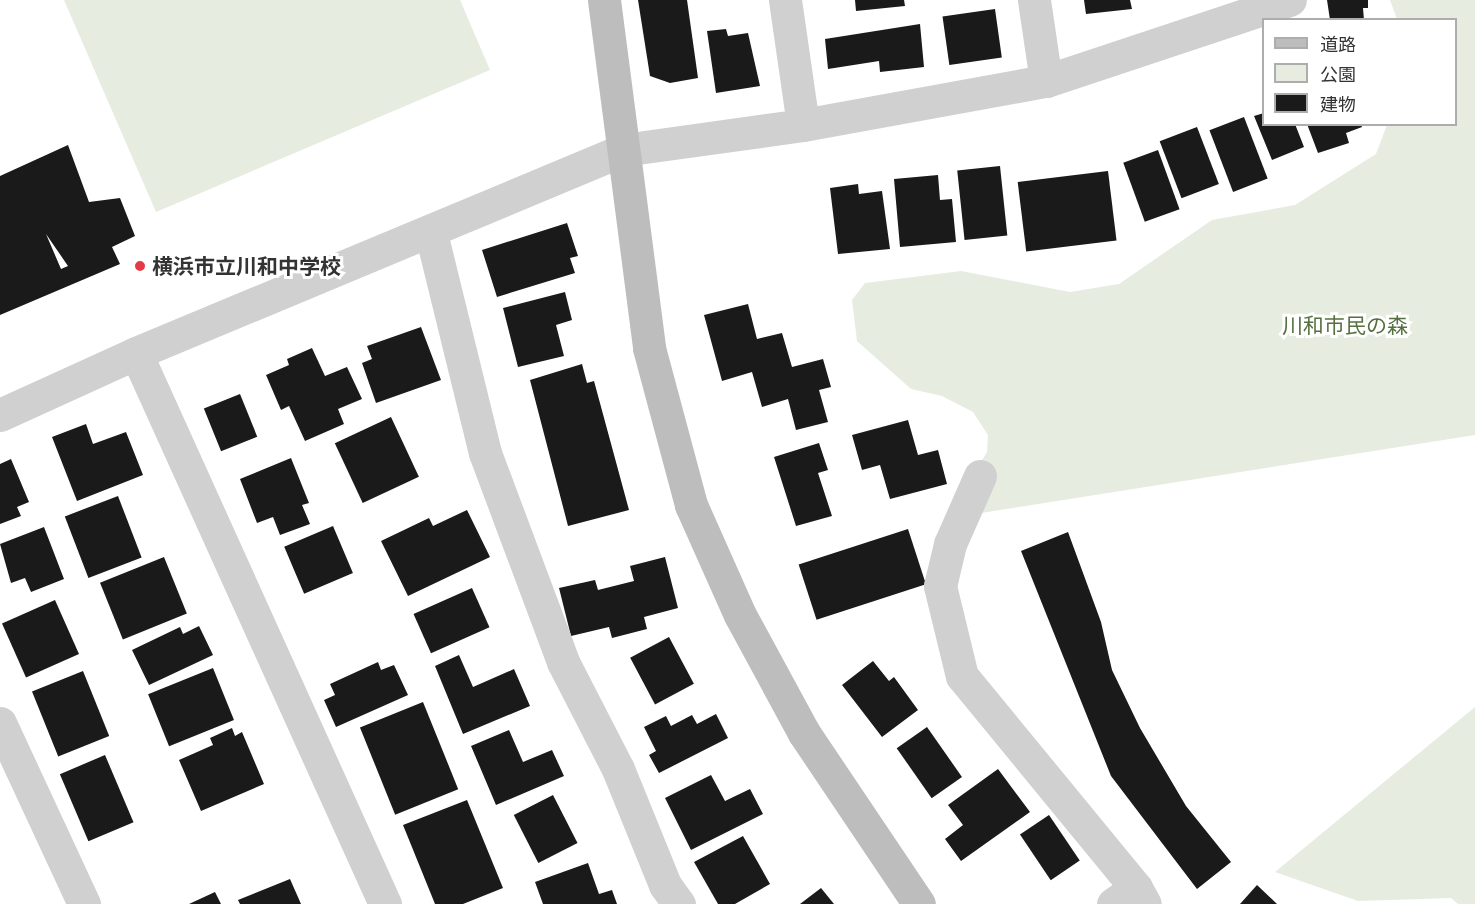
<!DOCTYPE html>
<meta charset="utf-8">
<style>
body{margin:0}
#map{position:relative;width:1475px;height:904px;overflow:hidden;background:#fff;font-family:Commissioner,"Noto Sans JP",sans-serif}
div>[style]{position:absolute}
.green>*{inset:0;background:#e6ecdf}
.building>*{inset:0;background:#1a1a1a;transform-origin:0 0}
.street>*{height:33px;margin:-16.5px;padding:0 16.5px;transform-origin:16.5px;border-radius:16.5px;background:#d0d0d0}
.secondary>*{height:33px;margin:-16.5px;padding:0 16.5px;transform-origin:16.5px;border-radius:16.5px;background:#bdbdbd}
.dots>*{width:16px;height:16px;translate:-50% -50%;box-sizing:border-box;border:3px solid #fff;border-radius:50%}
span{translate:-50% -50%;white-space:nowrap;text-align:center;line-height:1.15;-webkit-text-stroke:6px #fff;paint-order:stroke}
.poi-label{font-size:21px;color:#333;font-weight:700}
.left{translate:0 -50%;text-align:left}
.park-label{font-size:21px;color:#56703f}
.legend{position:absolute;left:1262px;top:18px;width:195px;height:108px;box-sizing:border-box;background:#fff;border:2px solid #adadad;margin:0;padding:8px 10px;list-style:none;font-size:18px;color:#333}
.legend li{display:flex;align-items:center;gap:12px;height:30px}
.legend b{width:30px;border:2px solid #adadad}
</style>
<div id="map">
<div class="green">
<div style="clip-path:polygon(64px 0,460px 0,490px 70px,156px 212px)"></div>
<div style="clip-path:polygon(1390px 0,1475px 0,1475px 435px,962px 516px,960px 496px,987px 452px,988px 435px,973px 412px,942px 396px,911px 389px,857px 341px,852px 300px,865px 283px,961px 271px,1070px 292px,1119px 284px,1212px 220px,1295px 205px,1376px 154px,1387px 125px,1456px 124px,1456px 20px,1397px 19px)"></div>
<div style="clip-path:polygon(1475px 707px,1475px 904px,1458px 904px,1451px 898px,1358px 901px,1275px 872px)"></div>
</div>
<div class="building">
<div style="clip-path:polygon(638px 0,687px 0,698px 78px,670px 83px,650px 76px)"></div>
<div style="clip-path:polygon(855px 0,904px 0,905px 6px,856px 11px)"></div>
<div style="clip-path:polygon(1084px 0,1130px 0,1132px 9px,1086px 14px)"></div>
<div style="clip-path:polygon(1327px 0,1368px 0,1368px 8px,1363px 8px,1364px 20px,1330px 20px)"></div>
<div style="left:995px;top:9px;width:49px;height:53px;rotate:82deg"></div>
<div style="clip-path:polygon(920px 24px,924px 67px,880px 72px,879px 61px,828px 69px,825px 39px)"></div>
<div style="clip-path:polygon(726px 29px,728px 36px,748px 33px,760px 86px,716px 93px,707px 31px)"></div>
<div style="clip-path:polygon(1264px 113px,1264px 124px,1295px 124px,1304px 147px,1272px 160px,1254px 116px)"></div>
<div style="left:1244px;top:117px;width:66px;height:37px;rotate:69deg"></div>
<div style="clip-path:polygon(1307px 124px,1361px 124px,1362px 127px,1346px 133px,1349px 143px,1318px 153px)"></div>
<div style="left:1197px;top:127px;width:61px;height:40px;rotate:69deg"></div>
<div style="clip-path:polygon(evenodd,68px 145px,89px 202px,120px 198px,135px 236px,112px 247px,120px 264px,0 315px,0 176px,68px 145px,46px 234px,68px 266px,61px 269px,46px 234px)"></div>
<div style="left:1158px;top:150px;width:63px;height:37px;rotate:70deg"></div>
<div style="left:1000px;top:166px;width:70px;height:43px;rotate:84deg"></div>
<div style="left:1108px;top:171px;width:70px;height:91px;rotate:83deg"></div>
<div style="clip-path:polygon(938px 175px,940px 200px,952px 199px,956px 242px,900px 247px,894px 179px)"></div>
<div style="clip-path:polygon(858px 184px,859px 194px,882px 191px,890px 249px,838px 254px,830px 188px)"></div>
<div style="clip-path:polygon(567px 223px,578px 256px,570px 258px,575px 273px,497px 297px,482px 250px)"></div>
<div style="clip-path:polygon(565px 292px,572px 320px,556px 325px,564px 356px,518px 367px,503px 308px)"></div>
<div style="clip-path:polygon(748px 304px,757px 339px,782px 333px,792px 367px,823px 359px,831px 387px,819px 390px,828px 422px,796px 430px,788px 399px,762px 407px,752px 372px,722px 381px,704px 315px)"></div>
<div style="clip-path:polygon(421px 327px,441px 380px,376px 403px,362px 363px,372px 359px,367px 346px)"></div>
<div style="clip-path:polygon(312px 348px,325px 376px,347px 367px,362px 399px,338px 409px,344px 424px,305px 441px,289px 406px,281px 410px,266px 375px,289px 365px,287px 359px)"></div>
<div style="clip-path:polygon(582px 364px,587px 383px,594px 381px,629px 510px,568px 526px,530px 380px)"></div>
<div style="left:240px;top:394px;width:46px;height:39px;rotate:68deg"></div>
<div style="left:391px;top:417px;width:66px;height:62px;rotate:65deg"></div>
<div style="clip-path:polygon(908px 420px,918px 455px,938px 450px,947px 484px,890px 499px,880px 465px,862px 470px,852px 435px)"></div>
<div style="clip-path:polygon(86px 424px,93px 444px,126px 432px,143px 475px,77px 501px,52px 437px)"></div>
<div style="clip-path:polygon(819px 443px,828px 470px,818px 473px,832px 516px,796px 526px,774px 457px)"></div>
<div style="clip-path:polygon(291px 458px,309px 503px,302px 505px,310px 524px,280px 535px,273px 517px,257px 523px,240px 479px)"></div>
<div style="clip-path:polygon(11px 459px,29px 502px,17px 507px,21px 516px,0 524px,0 464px)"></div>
<div style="left:118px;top:496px;width:66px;height:57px;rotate:69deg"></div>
<div style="clip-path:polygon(467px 510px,490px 557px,408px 596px,381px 541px,429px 518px,433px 526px)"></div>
<div style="left:333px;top:526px;width:51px;height:53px;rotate:67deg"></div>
<div style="clip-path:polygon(44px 527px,64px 579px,31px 592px,25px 578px,11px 583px,0 544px)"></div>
<div style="left:908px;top:529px;width:58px;height:115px;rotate:72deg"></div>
<div style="clip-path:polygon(1068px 532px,1101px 622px,1112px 670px,1140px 728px,1186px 806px,1231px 862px,1197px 889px,1111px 776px,1021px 551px)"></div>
<div style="left:164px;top:557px;width:61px;height:69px;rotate:68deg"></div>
<div style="clip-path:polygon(665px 557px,678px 608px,644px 617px,647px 629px,612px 638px,609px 627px,571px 636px,559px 588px,595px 580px,598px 590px,634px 581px,630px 566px)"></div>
<div style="left:472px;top:588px;width:43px;height:64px;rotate:66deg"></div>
<div style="left:55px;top:600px;width:59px;height:58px;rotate:66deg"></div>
<div style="clip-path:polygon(199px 626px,213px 655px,149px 685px,132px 650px,180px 627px,183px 634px)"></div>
<div style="left:669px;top:637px;width:53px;height:44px;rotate:62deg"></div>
<div style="clip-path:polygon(459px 655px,473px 687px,514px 669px,530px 706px,463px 734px,435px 666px)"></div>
<div style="clip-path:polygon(873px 661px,889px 681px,894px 677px,918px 710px,882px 737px,842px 685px)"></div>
<div style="clip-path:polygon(378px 662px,381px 670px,394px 665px,408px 695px,336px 727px,324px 700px,335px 695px,330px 684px)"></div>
<div style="left:213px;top:668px;width:56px;height:70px;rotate:68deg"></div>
<div style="left:83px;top:671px;width:70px;height:55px;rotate:68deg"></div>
<div style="left:423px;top:702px;width:94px;height:68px;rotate:68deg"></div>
<div style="clip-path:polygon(716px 714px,728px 738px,659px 773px,649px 755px,656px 751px,644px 727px,666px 716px,671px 726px,692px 715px,697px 724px)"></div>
<div style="left:927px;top:727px;width:61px;height:37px;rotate:55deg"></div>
<div style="clip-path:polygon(232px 728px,235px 736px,242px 732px,264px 784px,201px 811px,179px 760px,213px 745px,210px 738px)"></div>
<div style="clip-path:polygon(509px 730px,523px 762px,552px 750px,564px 776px,496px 805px,471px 746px)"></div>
<div style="left:105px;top:755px;width:73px;height:49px;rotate:67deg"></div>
<div style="clip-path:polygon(998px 769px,1030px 812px,961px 861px,945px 839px,963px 825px,948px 805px)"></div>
<div style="clip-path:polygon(711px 775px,725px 801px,750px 789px,763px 814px,691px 850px,665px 798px)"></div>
<div style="left:553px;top:795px;width:54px;height:44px;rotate:63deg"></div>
<div style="clip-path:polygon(467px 800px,503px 888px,463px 904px,435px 904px,403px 825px)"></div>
<div style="left:1049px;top:815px;width:55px;height:35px;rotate:56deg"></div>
<div style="clip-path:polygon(743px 836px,770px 884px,735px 904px,718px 904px,694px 862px)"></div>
<div style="clip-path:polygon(588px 863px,599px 894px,612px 890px,617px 904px,543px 904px,535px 882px)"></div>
<div style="clip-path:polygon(290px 879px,301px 904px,240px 904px,238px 900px)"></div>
<div style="clip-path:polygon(1257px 885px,1277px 904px,1240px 904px)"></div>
<div style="clip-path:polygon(821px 888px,834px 904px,800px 904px)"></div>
<div style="clip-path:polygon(215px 892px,221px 904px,189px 904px)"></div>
</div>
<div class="street">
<div style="left:785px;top:0;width:126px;rotate:81.8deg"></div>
<div style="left:1034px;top:0;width:82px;rotate:81.6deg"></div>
<div style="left:431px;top:233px;width:227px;rotate:76.2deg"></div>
<div style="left:485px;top:453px;width:223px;rotate:69.5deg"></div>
<div style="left:563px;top:662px;width:120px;rotate:62.8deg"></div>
<div style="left:618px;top:769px;width:125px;rotate:67.9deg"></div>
<div style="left:665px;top:885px;width:24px;rotate:54deg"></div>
<div style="left:136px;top:353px;width:605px;rotate:65.68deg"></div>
<div style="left:0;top:415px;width:149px;rotate:-24.5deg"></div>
<div style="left:136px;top:353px;width:528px;rotate:-22.63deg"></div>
<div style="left:623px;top:150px;width:182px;rotate:-7.9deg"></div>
<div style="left:803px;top:125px;width:247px;rotate:-10.3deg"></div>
<div style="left:1046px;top:81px;width:257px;rotate:-18.4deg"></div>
<div style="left:980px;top:476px;width:74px;rotate:113.8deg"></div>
<div style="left:950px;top:544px;width:43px;rotate:103.4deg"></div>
<div style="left:940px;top:586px;width:93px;rotate:76.3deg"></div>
<div style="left:962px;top:676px;width:274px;rotate:50.6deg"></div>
<div style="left:0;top:723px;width:200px;rotate:65.1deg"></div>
<div style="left:1113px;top:904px;width:28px;rotate:-35deg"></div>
<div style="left:1136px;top:888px;width:18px;rotate:61deg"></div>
</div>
<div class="secondary">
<div style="left:604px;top:0;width:351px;rotate:82.6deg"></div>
<div style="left:649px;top:348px;width:163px;rotate:75deg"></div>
<div style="left:691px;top:505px;width:120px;rotate:66deg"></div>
<div style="left:740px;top:615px;width:134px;rotate:61.5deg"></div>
<div style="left:804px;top:733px;width:206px;rotate:56.1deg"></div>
</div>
<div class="dots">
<div style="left:140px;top:266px;background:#e63946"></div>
</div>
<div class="poi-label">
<span class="left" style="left:152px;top:266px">横浜市立川和中学校</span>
</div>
<div class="park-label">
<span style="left:1345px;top:325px">川和市民の森</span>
</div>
<ul class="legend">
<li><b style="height:8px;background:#bdbdbd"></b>道路</li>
<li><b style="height:16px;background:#e6ecdf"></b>公園</li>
<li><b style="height:16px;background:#1a1a1a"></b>建物</li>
</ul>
</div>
